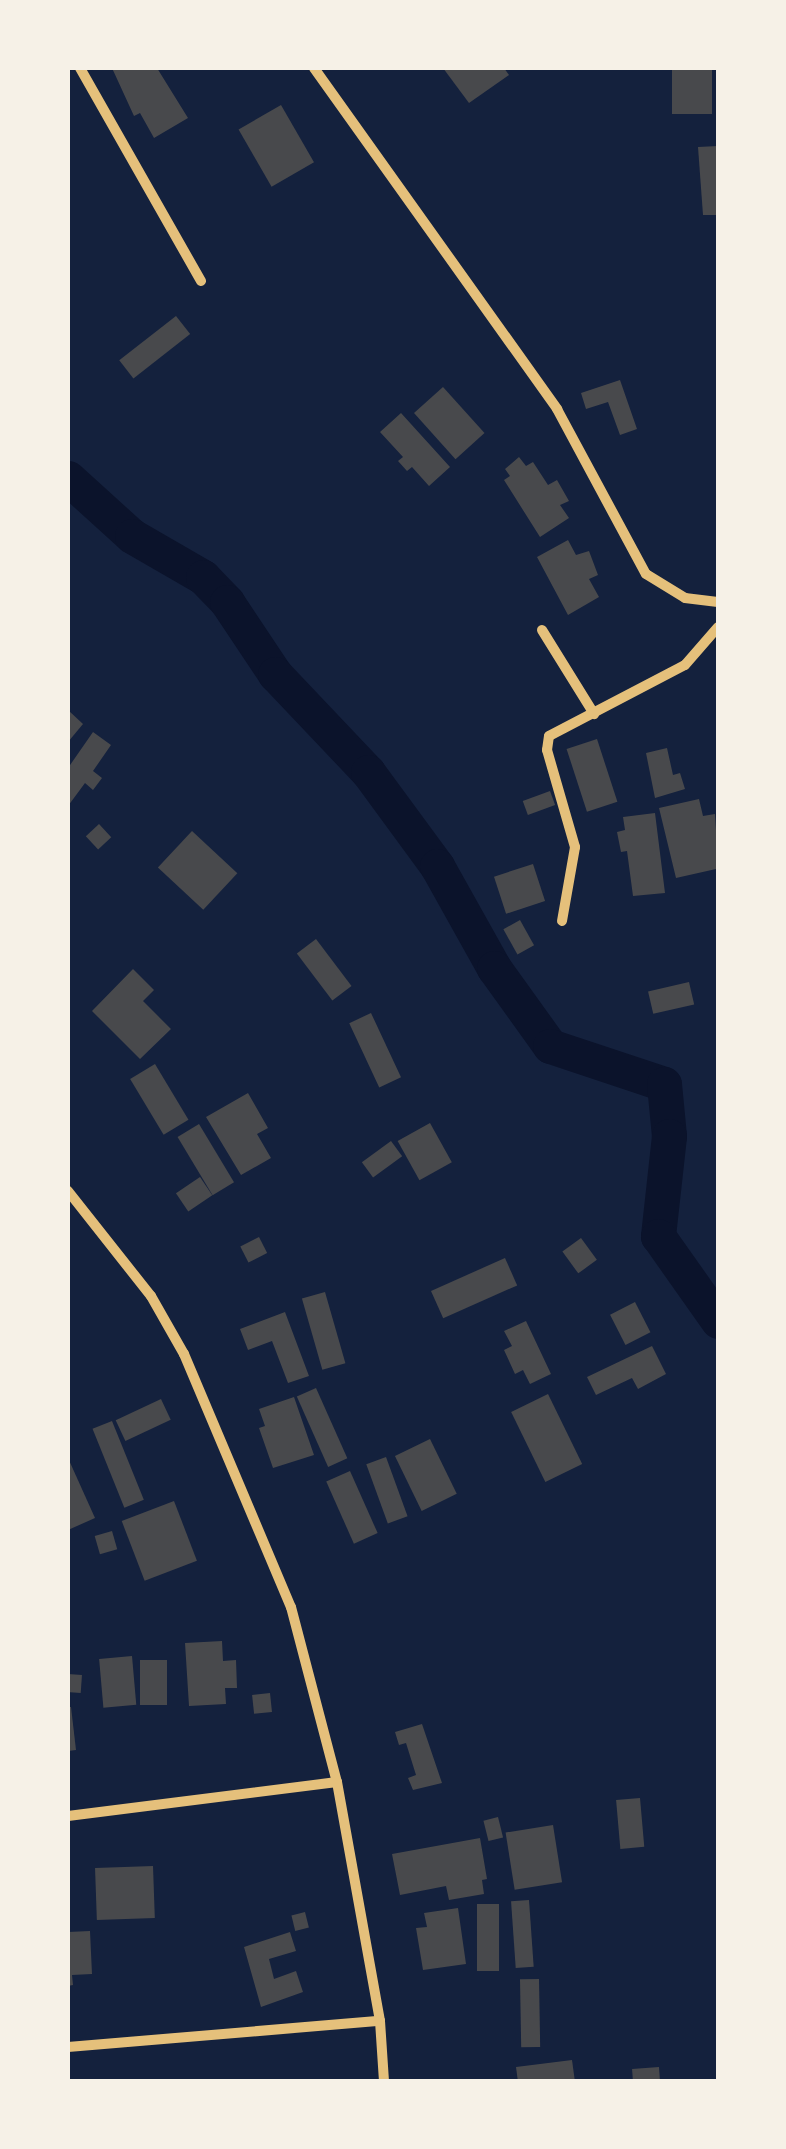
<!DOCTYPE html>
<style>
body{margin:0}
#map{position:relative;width:786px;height:2149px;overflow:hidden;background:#14213d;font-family:"Fira Sans",sans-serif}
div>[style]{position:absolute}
.river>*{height:35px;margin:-17.5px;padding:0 17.5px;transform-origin:17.5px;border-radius:17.5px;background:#0b132b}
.building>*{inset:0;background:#48494c;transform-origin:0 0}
.minor>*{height:10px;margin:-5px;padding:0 5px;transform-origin:5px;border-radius:5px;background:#e5c07b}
span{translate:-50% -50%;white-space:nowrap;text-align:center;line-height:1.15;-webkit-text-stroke:8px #f6f1e7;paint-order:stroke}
.frame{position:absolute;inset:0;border:70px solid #f6f1e7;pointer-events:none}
</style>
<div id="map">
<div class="river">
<div style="left:68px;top:478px;width:86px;rotate:42.2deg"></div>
<div style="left:132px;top:536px;width:82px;rotate:30deg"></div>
<div style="left:203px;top:577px;width:35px;rotate:46deg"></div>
<div style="left:227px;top:602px;width:87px;rotate:56.3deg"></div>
<div style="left:275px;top:674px;width:135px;rotate:46.5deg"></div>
<div style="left:368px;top:772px;width:117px;rotate:53.7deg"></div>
<div style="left:437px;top:866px;width:117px;rotate:60.8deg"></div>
<div style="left:494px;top:968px;width:96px;rotate:54.3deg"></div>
<div style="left:550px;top:1046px;width:120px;rotate:18.4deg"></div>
<div style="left:664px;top:1084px;width:52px;rotate:84.5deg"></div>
<div style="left:669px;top:1136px;width:101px;rotate:96.3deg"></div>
<div style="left:658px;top:1236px;width:104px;rotate:54.8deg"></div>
</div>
<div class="building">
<div style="clip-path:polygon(112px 68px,157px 68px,188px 118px,154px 138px,140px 113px,134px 116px)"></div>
<div style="clip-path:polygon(443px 68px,504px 68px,509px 75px,469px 103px)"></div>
<div style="left:672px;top:68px;width:40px;height:46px"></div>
<div style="left:281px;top:105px;width:66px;height:49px;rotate:60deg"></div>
<div style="clip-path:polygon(718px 146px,718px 215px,703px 215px,698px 147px)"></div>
<div style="left:176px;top:316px;width:23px;height:72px;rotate:52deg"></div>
<div style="clip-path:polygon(620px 380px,637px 429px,620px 435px,608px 402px,586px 409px,581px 393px)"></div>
<div style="left:443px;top:387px;width:62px;height:39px;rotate:48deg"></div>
<div style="clip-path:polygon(401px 413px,450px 467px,429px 486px,412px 467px,407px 471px,398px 461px,403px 457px,380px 432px)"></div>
<div style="clip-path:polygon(519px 457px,526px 466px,533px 462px,548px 485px,557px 480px,569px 501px,560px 505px,569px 518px,540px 537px,504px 480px,510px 476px,505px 469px)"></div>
<div style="clip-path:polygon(568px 540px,576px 555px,589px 551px,598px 575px,589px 579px,599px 597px,568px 615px,537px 557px)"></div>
<div style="clip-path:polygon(68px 710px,83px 724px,68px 742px)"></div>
<div style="clip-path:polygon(93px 732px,111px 745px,93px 771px,102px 778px,93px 790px,85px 783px,68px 806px,68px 768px)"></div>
<div style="left:597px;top:739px;width:66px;height:32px;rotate:72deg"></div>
<div style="clip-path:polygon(667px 748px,673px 775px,680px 773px,685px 789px,655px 798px,646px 753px)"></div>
<div style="left:550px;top:791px;width:15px;height:29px;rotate:70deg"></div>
<div style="clip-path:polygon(699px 799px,703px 816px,715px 814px,718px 862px,716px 869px,676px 878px,659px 808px)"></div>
<div style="clip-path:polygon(655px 813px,665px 893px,633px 896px,627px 851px,621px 852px,617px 832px,625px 830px,623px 817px)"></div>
<div style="left:99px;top:824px;width:18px;height:18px;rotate:47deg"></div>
<div style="left:192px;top:831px;width:62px;height:50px;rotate:43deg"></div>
<div style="left:533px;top:864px;width:39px;height:41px;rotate:72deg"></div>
<div style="left:520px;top:920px;width:29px;height:19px;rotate:61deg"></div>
<div style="left:316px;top:939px;width:59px;height:24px;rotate:53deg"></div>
<div style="clip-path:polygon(133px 969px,154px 990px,143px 1001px,171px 1029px,140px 1059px,92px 1011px)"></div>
<div style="left:689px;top:982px;width:23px;height:42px;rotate:77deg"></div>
<div style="left:371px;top:1013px;width:71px;height:24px;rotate:65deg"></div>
<div style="left:155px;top:1064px;width:65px;height:29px;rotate:59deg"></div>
<div style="clip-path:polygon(248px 1093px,268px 1128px,257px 1134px,271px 1158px,241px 1175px,206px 1117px)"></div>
<div style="left:430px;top:1123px;width:45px;height:37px;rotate:61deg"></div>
<div style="left:199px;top:1124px;width:68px;height:25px;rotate:59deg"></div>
<div style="left:391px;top:1141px;width:19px;height:36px;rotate:54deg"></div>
<div style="left:200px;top:1177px;width:22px;height:29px;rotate:56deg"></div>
<div style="left:259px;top:1237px;width:18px;height:21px;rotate:63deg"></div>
<div style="left:581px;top:1238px;width:27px;height:23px;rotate:54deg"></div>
<div style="left:505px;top:1258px;width:30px;height:81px;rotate:66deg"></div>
<div style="left:325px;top:1292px;width:74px;height:24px;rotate:74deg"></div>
<div style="left:635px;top:1302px;width:34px;height:28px;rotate:63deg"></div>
<div style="clip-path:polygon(285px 1312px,309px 1376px,288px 1383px,272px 1341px,248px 1350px,240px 1329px)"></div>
<div style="clip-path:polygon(526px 1321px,551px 1374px,530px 1384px,523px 1370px,515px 1374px,504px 1350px,512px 1346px,504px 1331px)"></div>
<div style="clip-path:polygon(652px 1346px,666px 1374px,638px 1389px,632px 1378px,596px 1395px,587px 1377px)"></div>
<div style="left:316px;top:1388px;width:77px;height:21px;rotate:66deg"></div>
<div style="left:548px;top:1394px;width:78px;height:41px;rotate:64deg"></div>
<div style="clip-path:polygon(294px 1397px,314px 1455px,273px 1468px,259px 1428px,265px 1426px,259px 1409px)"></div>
<div style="left:161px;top:1399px;width:23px;height:50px;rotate:65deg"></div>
<div style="left:112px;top:1421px;width:85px;height:21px;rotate:68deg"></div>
<div style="left:430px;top:1439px;width:61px;height:39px;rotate:64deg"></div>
<div style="left:386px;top:1457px;width:63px;height:21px;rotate:70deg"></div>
<div style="clip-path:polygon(68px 1458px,95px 1518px,68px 1530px)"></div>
<div style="left:350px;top:1471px;width:68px;height:26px;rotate:66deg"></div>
<div style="left:174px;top:1501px;width:64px;height:56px;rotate:69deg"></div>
<div style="left:112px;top:1531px;width:19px;height:18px;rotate:74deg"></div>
<div style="clip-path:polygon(222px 1641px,223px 1661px,236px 1660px,237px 1688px,225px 1688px,226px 1704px,189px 1706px,185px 1643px)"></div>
<div style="left:132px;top:1656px;width:49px;height:33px;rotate:85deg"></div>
<div style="left:140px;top:1660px;width:27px;height:45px"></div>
<div style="left:68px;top:1674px;width:14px;height:18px;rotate:4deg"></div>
<div style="left:270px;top:1693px;width:19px;height:18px;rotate:84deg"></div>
<div style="clip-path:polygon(68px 1707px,71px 1707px,76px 1750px,68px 1751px)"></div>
<div style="clip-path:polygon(422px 1724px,442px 1783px,413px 1790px,408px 1778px,416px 1775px,406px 1743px,399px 1745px,395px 1732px)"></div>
<div style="left:640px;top:1798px;width:49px;height:24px;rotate:85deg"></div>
<div style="left:498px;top:1817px;width:21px;height:15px;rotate:76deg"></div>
<div style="left:553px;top:1825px;width:58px;height:48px;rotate:81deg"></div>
<div style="clip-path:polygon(480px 1838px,487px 1879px,482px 1880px,484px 1894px,449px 1900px,446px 1886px,400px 1895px,392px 1854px)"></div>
<div style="left:153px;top:1866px;width:52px;height:58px;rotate:88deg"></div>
<div style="left:529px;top:1900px;width:67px;height:18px;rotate:86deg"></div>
<div style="left:477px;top:1904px;width:22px;height:67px"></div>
<div style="clip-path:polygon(458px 1908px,466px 1964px,423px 1970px,416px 1928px,427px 1927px,424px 1913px)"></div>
<div style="left:305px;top:1912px;width:16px;height:14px;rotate:76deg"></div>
<div style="clip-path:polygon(90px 1931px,92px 1974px,72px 1975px,73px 1985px,68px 1986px,68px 1932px)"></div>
<div style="clip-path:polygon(290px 1932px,296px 1951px,269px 1959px,274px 1979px,296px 1971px,303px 1992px,261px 2007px,244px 1947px)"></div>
<div style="left:539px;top:1979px;width:68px;height:19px;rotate:89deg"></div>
<div style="clip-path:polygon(572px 2060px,575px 2082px,518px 2082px,516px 2067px)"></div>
<div style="left:659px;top:2067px;width:15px;height:27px;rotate:86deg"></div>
</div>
<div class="minor">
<div style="left:80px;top:68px;width:245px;rotate:60.4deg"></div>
<div style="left:314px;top:68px;width:419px;rotate:54.5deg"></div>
<div style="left:557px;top:409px;width:187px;rotate:61.7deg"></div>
<div style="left:646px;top:574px;width:46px;rotate:31.6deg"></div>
<div style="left:685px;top:598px;width:33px;rotate:7deg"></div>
<div style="left:542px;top:630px;width:99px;rotate:58.2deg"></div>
<div style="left:562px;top:921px;width:75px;rotate:-80deg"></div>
<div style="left:575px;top:847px;width:101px;rotate:-106.1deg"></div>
<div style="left:547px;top:750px;width:14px;rotate:-82deg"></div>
<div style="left:549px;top:736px;width:153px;rotate:-27.6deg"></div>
<div style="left:685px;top:665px;width:50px;rotate:-49deg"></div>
<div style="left:68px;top:1191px;width:134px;rotate:51.7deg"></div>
<div style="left:151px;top:1296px;width:67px;rotate:60.4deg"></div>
<div style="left:184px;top:1354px;width:275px;rotate:67.1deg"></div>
<div style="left:291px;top:1607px;width:181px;rotate:75.3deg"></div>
<div style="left:337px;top:1782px;width:243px;rotate:79.8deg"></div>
<div style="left:68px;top:1816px;width:271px;rotate:-7.2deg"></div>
<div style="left:68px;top:2047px;width:313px;rotate:-4.8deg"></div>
<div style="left:380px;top:2021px;width:61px;rotate:86.2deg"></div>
</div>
<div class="frame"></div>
</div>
